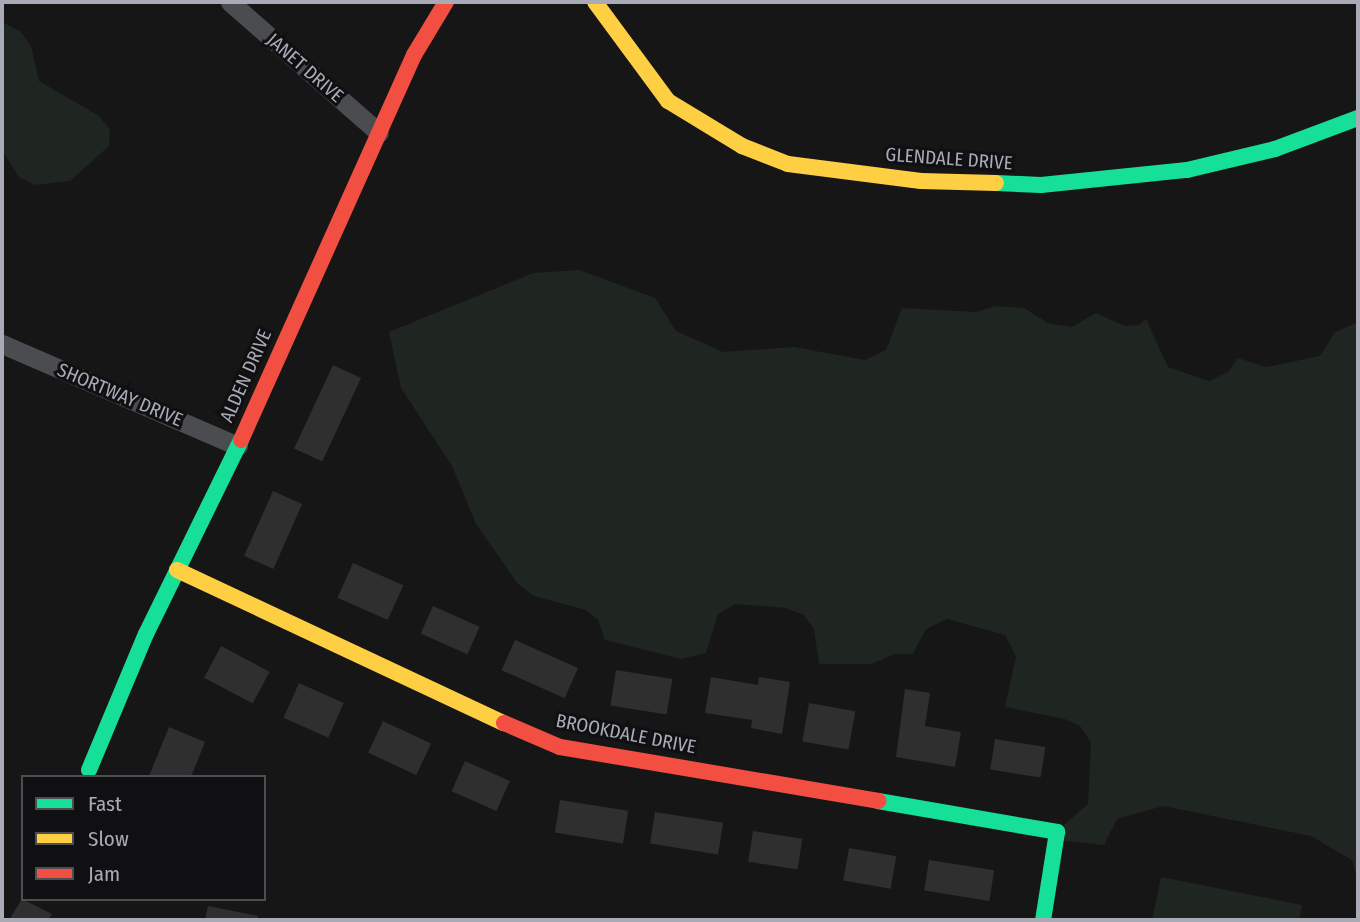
<!DOCTYPE html>
<style>
body{margin:0}
#map{position:relative;width:1360px;height:922px;overflow:hidden;background:#161616;font-family:"Fira Sans Condensed",sans-serif}
div>[style]{position:absolute}
.green>*{inset:0;background:#1f2520}
.building>*{inset:0;background:#2f2f30;transform-origin:0 0}
.street>*{height:19px;margin:-9.5px;padding:0 9.5px;transform-origin:9.5px;border-radius:9.5px;background:#4b4c4f}
.fast>*{height:16px;margin:-8px;padding:0 8px;transform-origin:8px;border-radius:8px;background:#16e098}
.slow>*{height:16px;margin:-8px;padding:0 8px;transform-origin:8px;border-radius:8px;background:#ffcf43}
.jam>*{height:16px;margin:-8px;padding:0 8px;transform-origin:8px;border-radius:8px;background:#f24e42}
span{translate:-50% -50%;white-space:nowrap;text-align:center;line-height:1.15;-webkit-text-stroke:6px #101012;paint-order:stroke}
.street-label{font-size:19px;color:#a8abb6}
.frame{position:absolute;inset:0;border:4px solid #a8abb6;pointer-events:none}
.legend{position:absolute;left:21px;top:775px;width:245px;height:126px;box-sizing:border-box;background:#101012;border:2px solid #4d4e54;margin:0;padding:9px 12px;list-style:none;font-size:21px;color:#a8abb6}
.legend li{display:flex;align-items:center;gap:14px;height:35px}
.legend b{width:35px;border:2px solid #4d4e54}
</style>
<div id="map">
<div class="green">
<div style="clip-path:polygon(2px 22px,21px 32px,31px 46px,39px 81px,99px 116px,110px 130px,109px 146px,70px 181px,35px 185px,19px 177px,2px 150px)"></div>
<div style="clip-path:polygon(579px 270px,655px 298px,676px 331px,723px 352px,794px 347px,865px 360px,886px 350px,902px 308px,976px 312px,996px 306px,1024px 308px,1048px 323px,1072px 327px,1096px 313px,1125px 326px,1139px 325px,1146px 319px,1168px 367px,1209px 381px,1228px 372px,1238px 358px,1266px 367px,1320px 356px,1335px 332px,1358px 322px,1358px 884px,1352px 860px,1311px 836px,1163px 806px,1117px 819px,1104px 845px,1056px 840px,1055px 833px,1088px 804px,1091px 742px,1080px 726px,1065px 719px,1005px 707px,1016px 657px,1005px 635px,947px 619px,926px 629px,913px 654px,894px 654px,872px 664px,819px 664px,814px 629px,804px 615px,786px 608px,735px 604px,718px 614px,706px 653px,681px 659px,605px 640px,598px 620px,586px 610px,534px 596px,518px 584px,476px 524px,452px 466px,401px 388px,389px 332px,533px 273px)"></div>
<div style="clip-path:polygon(1161px 877px,1302px 905px,1299px 920px,1152px 920px)"></div>
</div>
<div class="building">
<div style="left:333px;top:365px;width:31px;height:92px;rotate:25deg"></div>
<div style="left:273px;top:491px;width:32px;height:71px;rotate:24deg"></div>
<div style="left:353px;top:563px;width:55px;height:38px;rotate:24deg"></div>
<div style="left:433px;top:606px;width:51px;height:30px;rotate:24deg"></div>
<div style="left:515px;top:640px;width:69px;height:33px;rotate:24deg"></div>
<div style="left:221px;top:646px;width:55px;height:36px;rotate:28deg"></div>
<div style="left:616px;top:670px;width:57px;height:36px;rotate:9deg"></div>
<div style="clip-path:polygon(711px 677px,758px 685px,759px 677px,790px 682px,782px 734px,751px 728px,752px 720px,705px 713px)"></div>
<div style="left:299px;top:683px;width:49px;height:38px;rotate:24deg"></div>
<div style="clip-path:polygon(905px 689px,930px 693px,925px 726px,961px 732px,955px 767px,896px 757px)"></div>
<div style="left:809px;top:703px;width:47px;height:39px;rotate:10deg"></div>
<div style="left:383px;top:721px;width:53px;height:35px;rotate:25deg"></div>
<div style="clip-path:polygon(169px 727px,205px 742px,191px 777px,149px 776px)"></div>
<div style="left:995px;top:739px;width:51px;height:31px;rotate:9deg"></div>
<div style="left:465px;top:761px;width:49px;height:33px;rotate:24deg"></div>
<div style="left:560px;top:800px;width:69px;height:33px;rotate:9deg"></div>
<div style="left:655px;top:812px;width:69px;height:32px;rotate:9deg"></div>
<div style="left:753px;top:831px;width:50px;height:31px;rotate:9deg"></div>
<div style="left:849px;top:848px;width:48px;height:33px;rotate:10deg"></div>
<div style="left:929px;top:860px;width:66px;height:31px;rotate:9deg"></div>
<div style="clip-path:polygon(22px 899px,52px 914px,48px 920px,9px 920px)"></div>
<div style="clip-path:polygon(208px 906px,258px 916px,257px 920px,205px 920px)"></div>
</div>
<div class="street">
<div style="left:230px;top:2px;width:198px;rotate:41.3deg"></div>
<div style="left:2px;top:344px;width:257px;rotate:23.4deg"></div>
</div>
<div class="fast">
<div style="left:996px;top:183px;width:45px;rotate:2.5deg"></div>
<div style="left:1041px;top:185px;width:147px;rotate:-5.9deg"></div>
<div style="left:1187px;top:170px;width:90px;rotate:-13.4deg"></div>
<div style="left:1275px;top:149px;width:89px;rotate:-20.5deg"></div>
<div style="left:89px;top:770px;width:147px;rotate:-67.3deg"></div>
<div style="left:146px;top:634px;width:216px;rotate:-63.9deg"></div>
<div style="left:878px;top:801px;width:182px;rotate:9.8deg"></div>
<div style="left:1057px;top:832px;width:89px;rotate:99deg"></div>
</div>
<div class="slow">
<div style="left:595px;top:2px;width:123px;rotate:53.6deg"></div>
<div style="left:668px;top:101px;width:87px;rotate:31.3deg"></div>
<div style="left:742px;top:146px;width:49px;rotate:21.4deg"></div>
<div style="left:788px;top:164px;width:134px;rotate:7.3deg"></div>
<div style="left:921px;top:181px;width:75px;rotate:1.5deg"></div>
<div style="left:177px;top:570px;width:361px;rotate:25.1deg"></div>
</div>
<div class="jam">
<div style="left:241px;top:440px;width:422px;rotate:-65.8deg"></div>
<div style="left:414px;top:55px;width:62px;rotate:-58.9deg"></div>
<div style="left:504px;top:723px;width:61px;rotate:23.2deg"></div>
<div style="left:560px;top:747px;width:323px;rotate:9.6deg"></div>
</div>
<div class="street-label">
<span style="left:305px;top:68px;rotate:41deg">JANET DRIVE</span>
<span style="left:949px;top:159px;rotate:4deg">GLENDALE DRIVE</span>
<span style="left:246px;top:376px;rotate:-66deg">ALDEN DRIVE</span>
<span style="left:120px;top:395px;rotate:23deg">SHORTWAY DRIVE</span>
<span style="left:626px;top:734px;rotate:11deg">BROOKDALE DRIVE</span>
</div>
<div class="frame"></div>
<ul class="legend">
<li><b style="height:9px;background:#16e098"></b>Fast</li>
<li><b style="height:9px;background:#ffcf43"></b>Slow</li>
<li><b style="height:9px;background:#f24e42"></b>Jam</li>
</ul>
</div>
